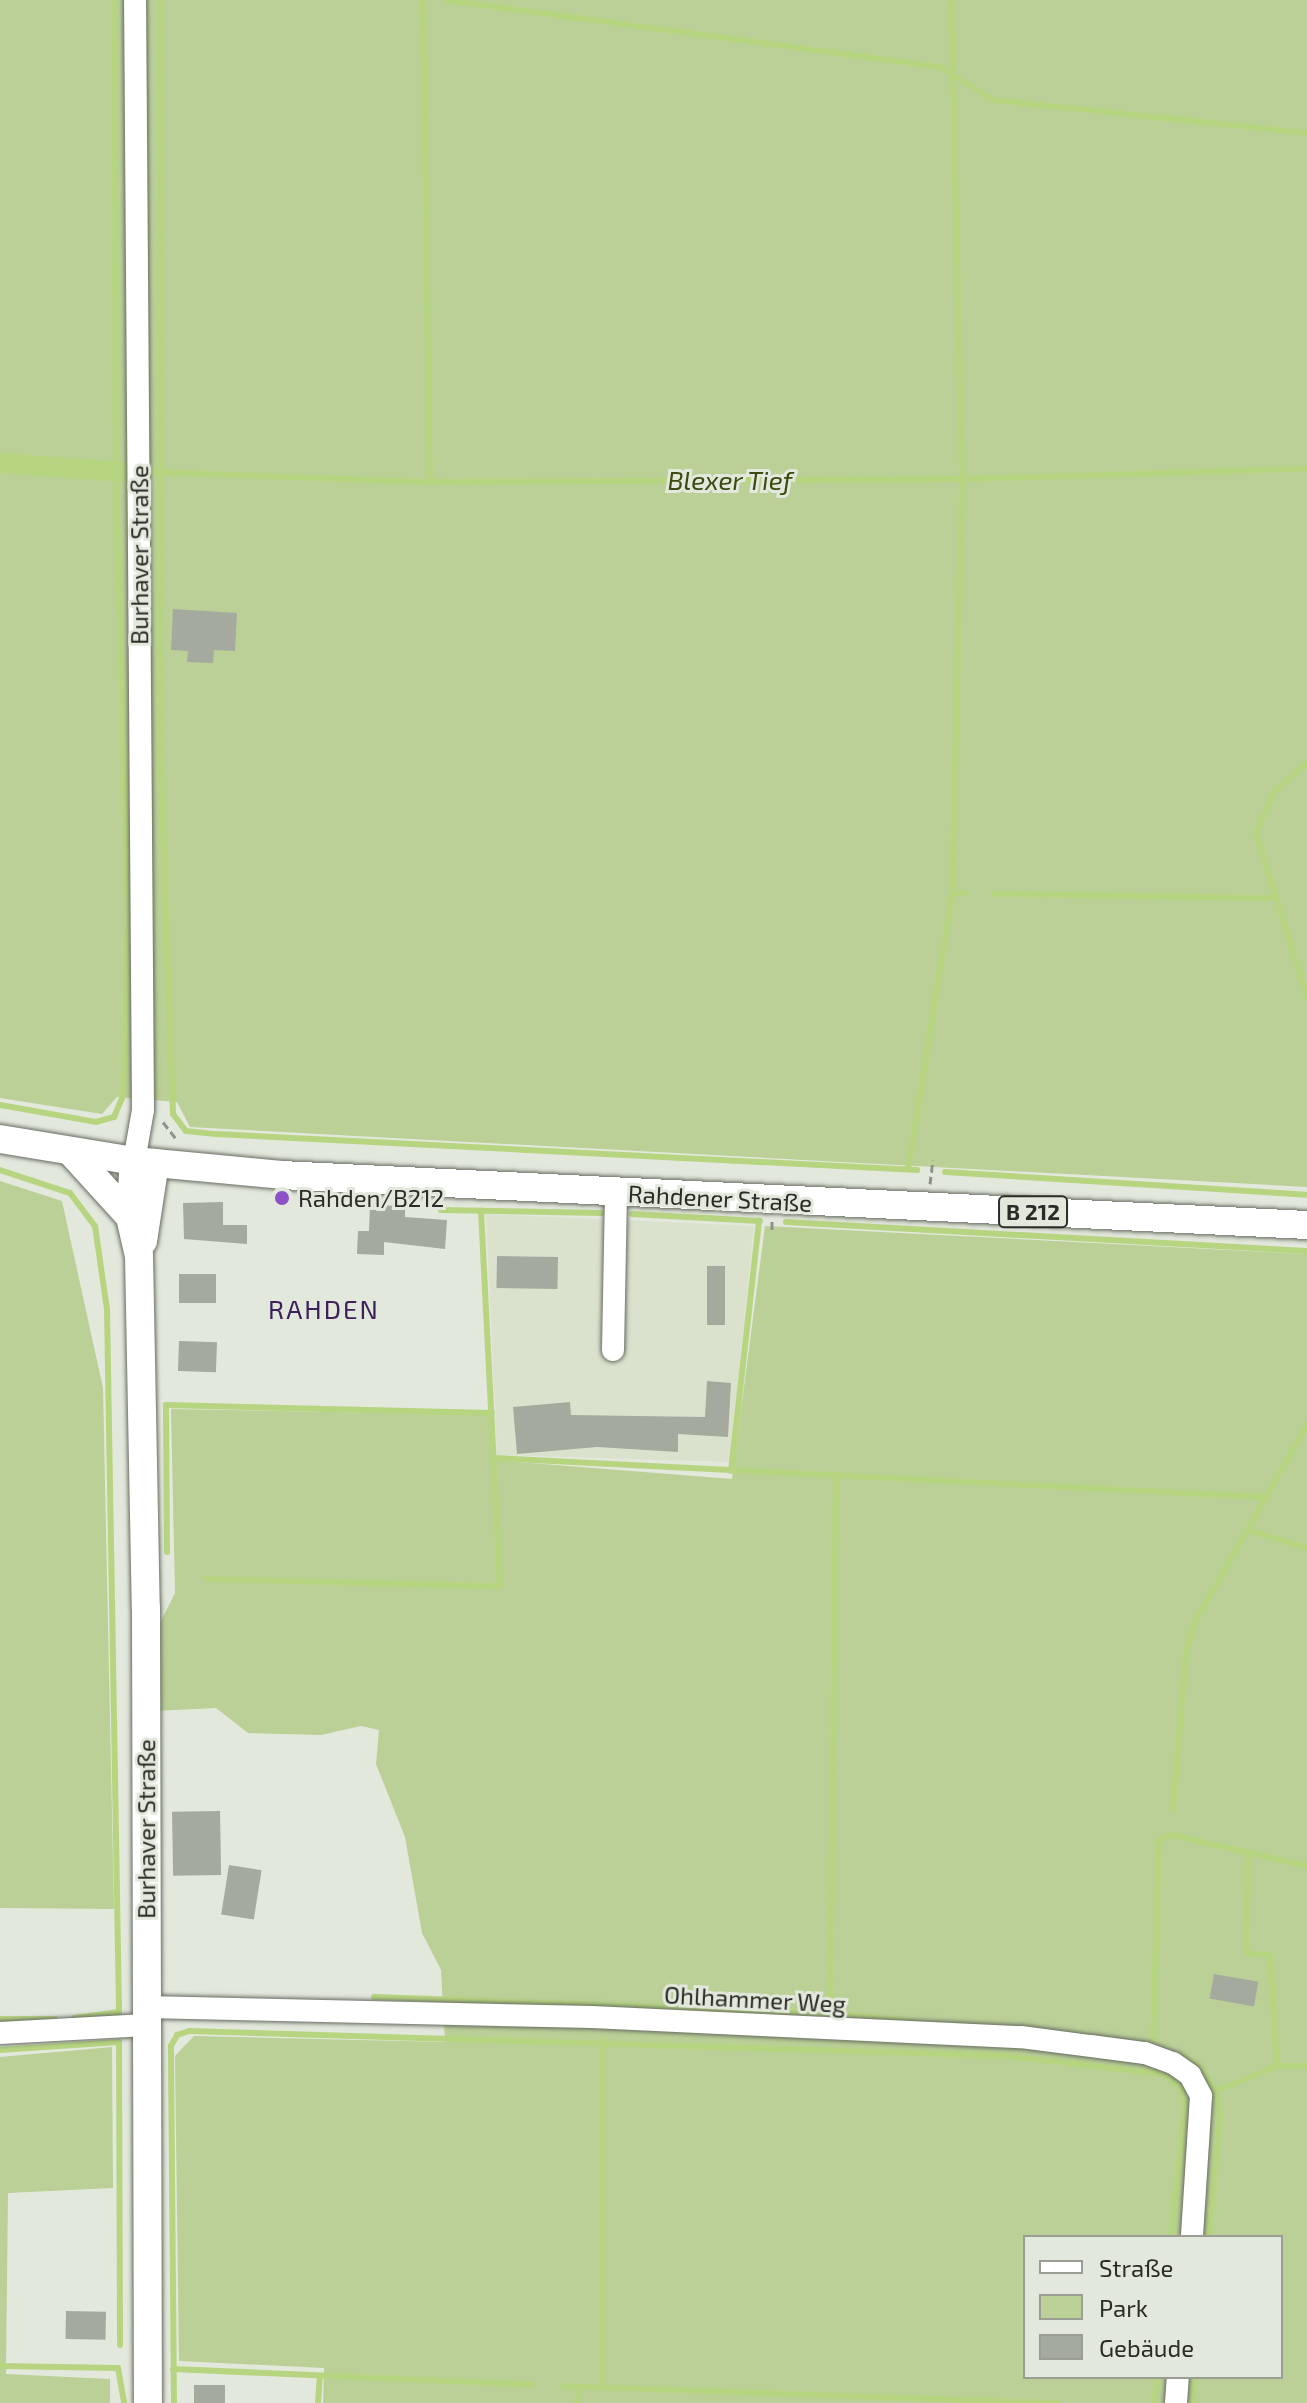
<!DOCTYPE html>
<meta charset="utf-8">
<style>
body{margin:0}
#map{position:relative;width:1307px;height:2403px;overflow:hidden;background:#e3e8dc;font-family:"Exo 2",sans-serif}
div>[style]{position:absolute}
.built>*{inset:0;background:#dae2ce}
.green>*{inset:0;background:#bad097}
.stream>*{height:6px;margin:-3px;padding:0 3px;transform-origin:3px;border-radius:3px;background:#b7d581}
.canal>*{height:20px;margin:-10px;padding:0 10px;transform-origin:10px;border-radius:10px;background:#b7d581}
.building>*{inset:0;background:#a5aa9e;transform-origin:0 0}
.path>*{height:3px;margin-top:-1.5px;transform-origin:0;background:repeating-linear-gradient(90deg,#8e9289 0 8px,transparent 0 12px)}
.roads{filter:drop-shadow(0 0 2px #676c61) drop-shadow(0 0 2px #676c61)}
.minor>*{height:22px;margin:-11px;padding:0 11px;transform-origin:11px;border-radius:11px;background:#fff}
.major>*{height:28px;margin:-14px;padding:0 14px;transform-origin:14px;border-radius:14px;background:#fff}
.dots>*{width:22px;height:22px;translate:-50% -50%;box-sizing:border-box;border:4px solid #e3e8dc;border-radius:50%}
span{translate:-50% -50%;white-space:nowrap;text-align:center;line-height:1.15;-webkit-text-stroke:6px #e3e8dc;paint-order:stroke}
.shield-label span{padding:2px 6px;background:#e3e8dc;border:2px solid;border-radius:6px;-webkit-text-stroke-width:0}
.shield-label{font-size:22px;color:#2a2c27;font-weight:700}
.street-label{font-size:24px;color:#2a2c27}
.poi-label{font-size:24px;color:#2a2c27}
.left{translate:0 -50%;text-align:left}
.water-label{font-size:26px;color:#394b0f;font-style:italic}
.neighbourhood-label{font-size:26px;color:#3e215a;letter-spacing:2px}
.legend{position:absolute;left:1023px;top:2235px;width:260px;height:144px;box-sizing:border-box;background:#e3e8dc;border:2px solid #999d94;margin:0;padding:10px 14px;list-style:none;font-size:24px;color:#2a2c27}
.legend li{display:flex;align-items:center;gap:16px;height:40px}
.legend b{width:40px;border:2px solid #999d94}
</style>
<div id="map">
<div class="built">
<div style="clip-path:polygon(486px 1214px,754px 1226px,730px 1462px,497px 1455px)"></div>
</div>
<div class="green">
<div style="clip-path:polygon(0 0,1307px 0,1307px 1187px,190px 1127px,177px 1102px,117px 1097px,102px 1114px,0 1098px)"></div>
<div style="clip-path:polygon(0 1181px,62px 1201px,103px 1388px,114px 1909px,0 1908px)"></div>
<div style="clip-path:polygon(evenodd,765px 1226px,1307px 1254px,1307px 2403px,323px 2403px,324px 2368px,179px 2361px,175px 2056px,194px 2036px,445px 2042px,441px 1970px,422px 1933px,405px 1837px,376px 1764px,379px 1730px,361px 1726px,321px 1735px,248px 1733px,216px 1708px,154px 1711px,156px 1631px,175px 1593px,171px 1409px,490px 1415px,492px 1460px,732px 1479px,765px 1226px,1025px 2237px,1281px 2237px,1281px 2377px,1025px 2377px,1025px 2237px)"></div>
<div style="clip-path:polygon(112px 2047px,113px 2188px,8px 2193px,6px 2374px,110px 2379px,110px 2403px,0 2403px,0 2057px)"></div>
</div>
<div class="stream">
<div style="left:160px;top:0;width:770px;rotate:89.93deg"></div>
<div style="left:161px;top:770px;width:344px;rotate:88deg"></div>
<div style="left:173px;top:1114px;width:21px;rotate:53deg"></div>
<div style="left:186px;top:1131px;width:30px;rotate:6deg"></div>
<div style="left:216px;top:1134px;width:702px;rotate:2.94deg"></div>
<div style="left:423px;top:0;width:482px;rotate:89.2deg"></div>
<div style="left:444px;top:0;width:501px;rotate:7.69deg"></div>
<div style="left:940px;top:67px;width:62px;rotate:31.9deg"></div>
<div style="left:993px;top:100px;width:316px;rotate:6deg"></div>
<div style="left:153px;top:472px;width:277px;rotate:2.1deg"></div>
<div style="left:430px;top:482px;width:532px;rotate:-0.32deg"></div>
<div style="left:962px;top:479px;width:345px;rotate:-1.7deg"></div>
<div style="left:1307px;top:763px;width:44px;rotate:138.7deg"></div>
<div style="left:1274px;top:792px;width:45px;rotate:113.7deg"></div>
<div style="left:1256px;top:833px;width:172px;rotate:72.7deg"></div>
<div style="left:952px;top:893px;width:14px"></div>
<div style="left:994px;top:894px;width:281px;rotate:0.8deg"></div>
<div style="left:0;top:1105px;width:97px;rotate:10deg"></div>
<div style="left:96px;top:1122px;width:19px;rotate:-16deg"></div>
<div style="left:114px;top:1117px;width:23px;rotate:-67deg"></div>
<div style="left:123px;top:1096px;width:181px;rotate:-88.4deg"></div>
<div style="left:128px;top:915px;width:441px;rotate:-91.6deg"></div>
<div style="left:116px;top:474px;width:474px;rotate:-90.2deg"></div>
<div style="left:908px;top:1169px;width:279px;rotate:-80.9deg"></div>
<div style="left:952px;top:893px;width:414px;rotate:-88.6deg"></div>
<div style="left:962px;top:479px;width:479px;rotate:-91.3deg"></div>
<div style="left:0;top:1170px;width:74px;rotate:18.2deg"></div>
<div style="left:70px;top:1193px;width:41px;rotate:52.9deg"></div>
<div style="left:95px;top:1226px;width:84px;rotate:81.8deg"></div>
<div style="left:107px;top:1309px;width:703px;rotate:89.02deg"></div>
<div style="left:119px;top:2012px;width:45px;rotate:172.4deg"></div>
<div style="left:945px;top:1172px;width:363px;rotate:3.6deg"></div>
<div style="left:441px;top:1210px;width:160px;rotate:1.1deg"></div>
<div style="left:632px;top:1214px;width:128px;rotate:3.1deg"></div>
<div style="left:786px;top:1222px;width:522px;rotate:3.19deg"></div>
<div style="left:495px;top:1458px;width:768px;rotate:2.91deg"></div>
<div style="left:731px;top:1471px;width:252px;rotate:-83.6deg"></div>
<div style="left:1248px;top:1530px;width:62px;rotate:17deg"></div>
<div style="left:167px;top:1552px;width:147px;rotate:-90.4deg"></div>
<div style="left:166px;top:1405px;width:326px;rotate:1.4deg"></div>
<div style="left:207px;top:1579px;width:293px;rotate:1.4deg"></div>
<div style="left:500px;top:1586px;width:376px;rotate:-92.9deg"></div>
<div style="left:1173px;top:1809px;width:159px;rotate:-85.3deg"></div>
<div style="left:1186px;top:1651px;width:30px;rotate:-73deg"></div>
<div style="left:1195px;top:1622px;width:227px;rotate:-60.4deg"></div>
<div style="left:1248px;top:1853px;width:100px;rotate:91.1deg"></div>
<div style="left:1246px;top:1953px;width:24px;rotate:5deg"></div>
<div style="left:1270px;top:1955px;width:111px;rotate:86.4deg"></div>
<div style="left:374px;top:1997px;width:456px;rotate:2deg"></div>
<div style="left:830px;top:2013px;width:84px;rotate:5.4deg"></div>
<div style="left:830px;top:2013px;width:536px;rotate:-89.36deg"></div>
<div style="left:0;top:2019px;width:55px"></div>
<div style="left:1153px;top:2044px;width:204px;rotate:-88.3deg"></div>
<div style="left:1159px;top:1840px;width:13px;rotate:-23deg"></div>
<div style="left:1171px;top:1835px;width:139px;rotate:12.8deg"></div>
<div style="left:0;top:2050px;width:119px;rotate:-3.8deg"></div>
<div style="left:119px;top:2042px;width:303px;rotate:89.8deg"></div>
<div style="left:1182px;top:2055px;width:23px;rotate:34deg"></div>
<div style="left:1201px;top:2068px;width:27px;rotate:57deg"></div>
<div style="left:1216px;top:2091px;width:25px;rotate:81deg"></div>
<div style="left:1220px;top:2116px;width:121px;rotate:95.2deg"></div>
<div style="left:1216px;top:2091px;width:66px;rotate:-22.3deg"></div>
<div style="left:1277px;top:2066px;width:30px"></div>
<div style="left:0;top:2366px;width:118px;rotate:1deg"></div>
<div style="left:118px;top:2368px;width:36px;rotate:80deg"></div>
<div style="left:173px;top:2369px;width:361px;rotate:2.5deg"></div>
<div style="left:563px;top:2386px;width:494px;rotate:2deg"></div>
<div style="left:602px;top:2386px;width:346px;rotate:-90deg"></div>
<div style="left:174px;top:2403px;width:357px;rotate:-90.5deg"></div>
<div style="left:171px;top:2046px;width:13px;rotate:-61deg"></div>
<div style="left:177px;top:2035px;width:13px;rotate:-18deg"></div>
<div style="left:189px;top:2031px;width:819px;rotate:1.75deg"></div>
<div style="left:1008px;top:2056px;width:154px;rotate:6.7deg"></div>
<div style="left:1161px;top:2074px;width:21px;rotate:31deg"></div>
<div style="left:1179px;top:2085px;width:20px;rotate:72deg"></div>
<div style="left:1185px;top:2104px;width:134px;rotate:96deg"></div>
<div style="left:318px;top:2403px;width:27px;rotate:-86deg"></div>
<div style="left:577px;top:2403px;width:16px;rotate:-83deg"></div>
<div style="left:1154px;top:2403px;width:26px;rotate:-83deg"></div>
<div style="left:1193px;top:2403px;width:26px;rotate:-86deg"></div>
</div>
<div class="canal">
<div style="left:0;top:463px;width:124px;rotate:4.2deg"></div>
</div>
<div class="building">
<div style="clip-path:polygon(173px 609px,237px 613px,235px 651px,214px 650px,213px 663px,187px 662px,188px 651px,171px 650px)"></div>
<div style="clip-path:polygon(223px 1202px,223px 1225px,247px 1225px,247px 1244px,184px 1239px,183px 1203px)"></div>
<div style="clip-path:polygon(370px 1205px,405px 1206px,405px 1217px,447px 1220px,445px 1249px,384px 1242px,384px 1255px,357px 1254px,358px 1231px,369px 1231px)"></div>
<div style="left:497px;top:1256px;width:61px;height:32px;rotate:1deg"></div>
<div style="left:707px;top:1266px;width:18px;height:59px"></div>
<div style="left:216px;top:1274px;width:29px;height:37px;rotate:90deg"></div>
<div style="left:179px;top:1341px;width:38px;height:30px;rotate:2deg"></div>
<div style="clip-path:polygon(707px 1381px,731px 1383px,728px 1437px,678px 1434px,678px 1452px,597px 1447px,517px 1454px,513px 1407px,570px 1402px,571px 1415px,705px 1417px)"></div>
<div style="left:220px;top:1811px;width:64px;height:48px;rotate:89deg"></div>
<div style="left:229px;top:1865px;width:33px;height:50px;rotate:9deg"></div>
<div style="left:1214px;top:1974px;width:45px;height:25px;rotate:10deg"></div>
<div style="left:66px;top:2311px;width:40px;height:28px;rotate:1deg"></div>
<div style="left:194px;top:2385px;width:31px;height:18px"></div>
</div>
<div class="path">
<div style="left:163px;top:1122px;width:24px;rotate:52deg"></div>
<div style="left:930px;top:1184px;width:24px;rotate:-83deg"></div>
<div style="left:772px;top:1230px;width:10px;rotate:-90deg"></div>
</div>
<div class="roads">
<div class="minor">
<div style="left:134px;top:1161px;width:52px;rotate:-80deg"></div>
<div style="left:143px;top:1110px;width:1110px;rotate:-90.41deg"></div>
<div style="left:613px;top:1350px;width:158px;rotate:-88.9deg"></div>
<div style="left:146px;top:2007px;width:446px;rotate:1.3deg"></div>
<div style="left:592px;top:2017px;width:429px;rotate:2.7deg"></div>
<div style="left:1021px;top:2037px;width:125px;rotate:7.4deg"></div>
<div style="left:1145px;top:2053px;width:30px;rotate:20deg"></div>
<div style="left:1173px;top:2063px;width:21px;rotate:35deg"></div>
<div style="left:1190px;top:2075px;width:24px;rotate:62deg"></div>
<div style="left:1201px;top:2096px;width:141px;rotate:93.7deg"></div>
<div style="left:0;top:2033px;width:146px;rotate:-3.1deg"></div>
<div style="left:1176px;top:2403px;width:26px;rotate:-86deg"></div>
</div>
<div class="major">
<div style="left:0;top:1139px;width:136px;rotate:9.3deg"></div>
<div style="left:134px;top:1161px;width:148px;rotate:5.4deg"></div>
<div style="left:281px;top:1175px;width:1027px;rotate:2.79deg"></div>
<div style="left:72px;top:1153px;width:86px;rotate:47.8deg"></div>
<div style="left:134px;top:1161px;width:56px;rotate:94.1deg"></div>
<div style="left:130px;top:1217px;width:39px;rotate:77deg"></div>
<div style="left:139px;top:1255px;width:353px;rotate:88.9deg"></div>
<div style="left:146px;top:1608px;width:795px;rotate:89.86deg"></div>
<div style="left:143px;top:1241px;width:79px;rotate:-81.3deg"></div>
</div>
</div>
<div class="dots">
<div style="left:282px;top:1198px;background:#8d50c6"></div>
</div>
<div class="shield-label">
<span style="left:1033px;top:1212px">B 212</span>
</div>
<div class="street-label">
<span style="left:139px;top:555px;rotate:-90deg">Burhaver Straße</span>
<span style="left:720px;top:1198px;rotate:3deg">Rahdener Straße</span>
<span style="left:146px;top:1829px;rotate:-90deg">Burhaver Straße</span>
<span style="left:755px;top:1999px;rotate:3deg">Ohlhammer Weg</span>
</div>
<div class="poi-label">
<span class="left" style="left:298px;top:1198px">Rahden/B212</span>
</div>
<div class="water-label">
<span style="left:730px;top:480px">Blexer Tief</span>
</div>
<div class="neighbourhood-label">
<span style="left:324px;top:1309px">RAHDEN</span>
</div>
<ul class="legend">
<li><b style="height:10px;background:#fff"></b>Straße</li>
<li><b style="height:22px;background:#bad097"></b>Park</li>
<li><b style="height:22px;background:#a5aa9e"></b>Gebäude</li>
</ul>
</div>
